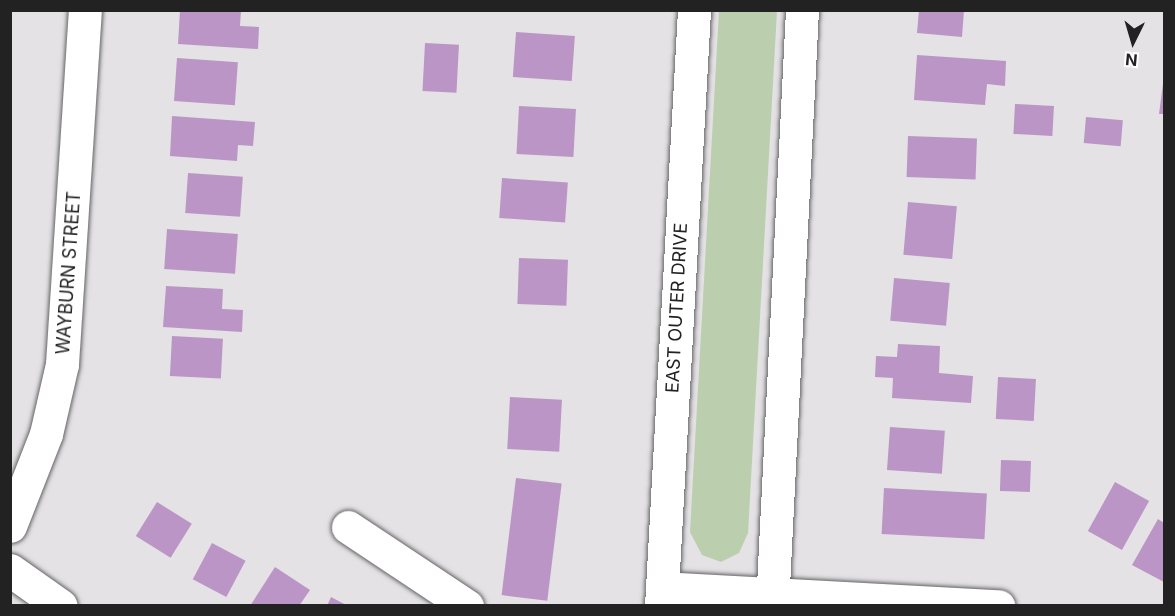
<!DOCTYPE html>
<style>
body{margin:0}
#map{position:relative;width:1175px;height:616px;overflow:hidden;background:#e4e2e5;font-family:Inter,sans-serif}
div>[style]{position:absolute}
.green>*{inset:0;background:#bbceae}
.building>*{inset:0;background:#bb95c5;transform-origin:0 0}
.roads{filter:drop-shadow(0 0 2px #656466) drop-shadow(0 0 2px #656466)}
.minor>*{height:33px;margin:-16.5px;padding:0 16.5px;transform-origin:16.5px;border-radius:16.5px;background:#fff}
span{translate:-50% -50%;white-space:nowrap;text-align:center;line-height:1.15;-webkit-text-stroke:4.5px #fff;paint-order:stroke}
.street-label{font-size:18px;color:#232223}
.frame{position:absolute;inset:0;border:12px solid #232223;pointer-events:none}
.north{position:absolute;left:1103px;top:12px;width:60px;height:60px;-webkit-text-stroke:4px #fff;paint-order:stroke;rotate:185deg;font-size:16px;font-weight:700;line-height:24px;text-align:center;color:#232223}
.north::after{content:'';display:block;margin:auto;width:21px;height:27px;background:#232223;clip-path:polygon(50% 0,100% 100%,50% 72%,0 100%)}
</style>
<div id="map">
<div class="green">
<div style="clip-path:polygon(719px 11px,777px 11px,748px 533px,739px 553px,721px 562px,702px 555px,690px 532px)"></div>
</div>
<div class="building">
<div style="clip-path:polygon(180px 10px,241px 10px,240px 26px,259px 27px,258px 49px,178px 44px)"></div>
<div style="clip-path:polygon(919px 10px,964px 10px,962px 37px,917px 33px)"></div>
<div style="left:516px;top:32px;width:59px;height:45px;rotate:4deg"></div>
<div style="left:425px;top:43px;width:34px;height:48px;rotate:3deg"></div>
<div style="clip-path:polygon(917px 55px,1006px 61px,1005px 86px,987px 84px,985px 105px,914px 100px)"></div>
<div style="left:177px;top:58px;width:61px;height:43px;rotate:4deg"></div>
<div style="clip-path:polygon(1164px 76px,1164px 114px,1159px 114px)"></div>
<div style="left:1015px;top:104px;width:39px;height:30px;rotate:3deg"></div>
<div style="left:519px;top:106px;width:57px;height:48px;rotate:3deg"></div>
<div style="clip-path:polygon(172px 116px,255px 122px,253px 146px,238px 145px,237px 161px,170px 156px)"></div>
<div style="left:1086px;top:117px;width:37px;height:26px;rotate:5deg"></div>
<div style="left:908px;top:136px;width:69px;height:41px;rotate:2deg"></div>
<div style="left:188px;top:173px;width:55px;height:40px;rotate:4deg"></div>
<div style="left:502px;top:178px;width:66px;height:40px;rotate:4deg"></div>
<div style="left:908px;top:202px;width:49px;height:53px;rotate:5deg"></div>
<div style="left:167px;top:229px;width:71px;height:40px;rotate:4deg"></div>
<div style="left:519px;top:258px;width:49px;height:46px;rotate:2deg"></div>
<div style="left:894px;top:278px;width:56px;height:43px;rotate:5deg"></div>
<div style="clip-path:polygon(166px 286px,223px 289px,222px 309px,243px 310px,242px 332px,163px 327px)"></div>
<div style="left:172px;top:336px;width:51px;height:40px;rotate:3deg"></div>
<div style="clip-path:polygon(898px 344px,940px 346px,939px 373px,973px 376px,971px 403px,892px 398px,893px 378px,875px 377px,876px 356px,897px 357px)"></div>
<div style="left:998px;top:377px;width:38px;height:42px;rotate:3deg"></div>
<div style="left:510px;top:397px;width:52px;height:52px;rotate:3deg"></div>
<div style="left:890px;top:427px;width:55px;height:43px;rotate:4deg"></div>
<div style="left:1001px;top:460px;width:30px;height:31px;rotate:2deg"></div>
<div style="left:516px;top:478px;width:46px;height:118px;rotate:7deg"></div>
<div style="left:1115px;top:482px;width:39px;height:56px;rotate:29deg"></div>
<div style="left:884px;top:488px;width:103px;height:46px;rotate:3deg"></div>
<div style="left:157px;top:502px;width:41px;height:40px;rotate:32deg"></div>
<div style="clip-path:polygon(1158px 519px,1164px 523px,1164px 582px,1132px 565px)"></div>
<div style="left:212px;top:543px;width:38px;height:41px;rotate:28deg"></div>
<div style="clip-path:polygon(275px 567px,310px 590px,299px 606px,250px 606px)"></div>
<div style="clip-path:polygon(331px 597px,348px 606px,327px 606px)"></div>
</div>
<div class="roads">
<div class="minor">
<div style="left:10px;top:526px;width:99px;rotate:-68.6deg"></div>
<div style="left:46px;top:434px;width:72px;rotate:-77.1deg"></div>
<div style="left:62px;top:364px;width:355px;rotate:-86.3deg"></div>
<div style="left:348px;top:527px;width:143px;rotate:33.6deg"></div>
<div style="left:10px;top:570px;width:62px;rotate:35.2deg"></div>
<div style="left:662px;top:588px;width:337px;rotate:3.1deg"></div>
<div style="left:661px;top:606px;width:597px;rotate:-86.83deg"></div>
<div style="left:772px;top:606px;width:597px;rotate:-87.12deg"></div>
</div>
</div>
<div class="street-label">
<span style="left:69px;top:273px;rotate:-86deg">WAYBURN STREET</span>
<span style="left:677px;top:308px;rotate:-87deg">EAST OUTER DRIVE</span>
</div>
<div class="frame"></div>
<div class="north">N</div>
</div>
